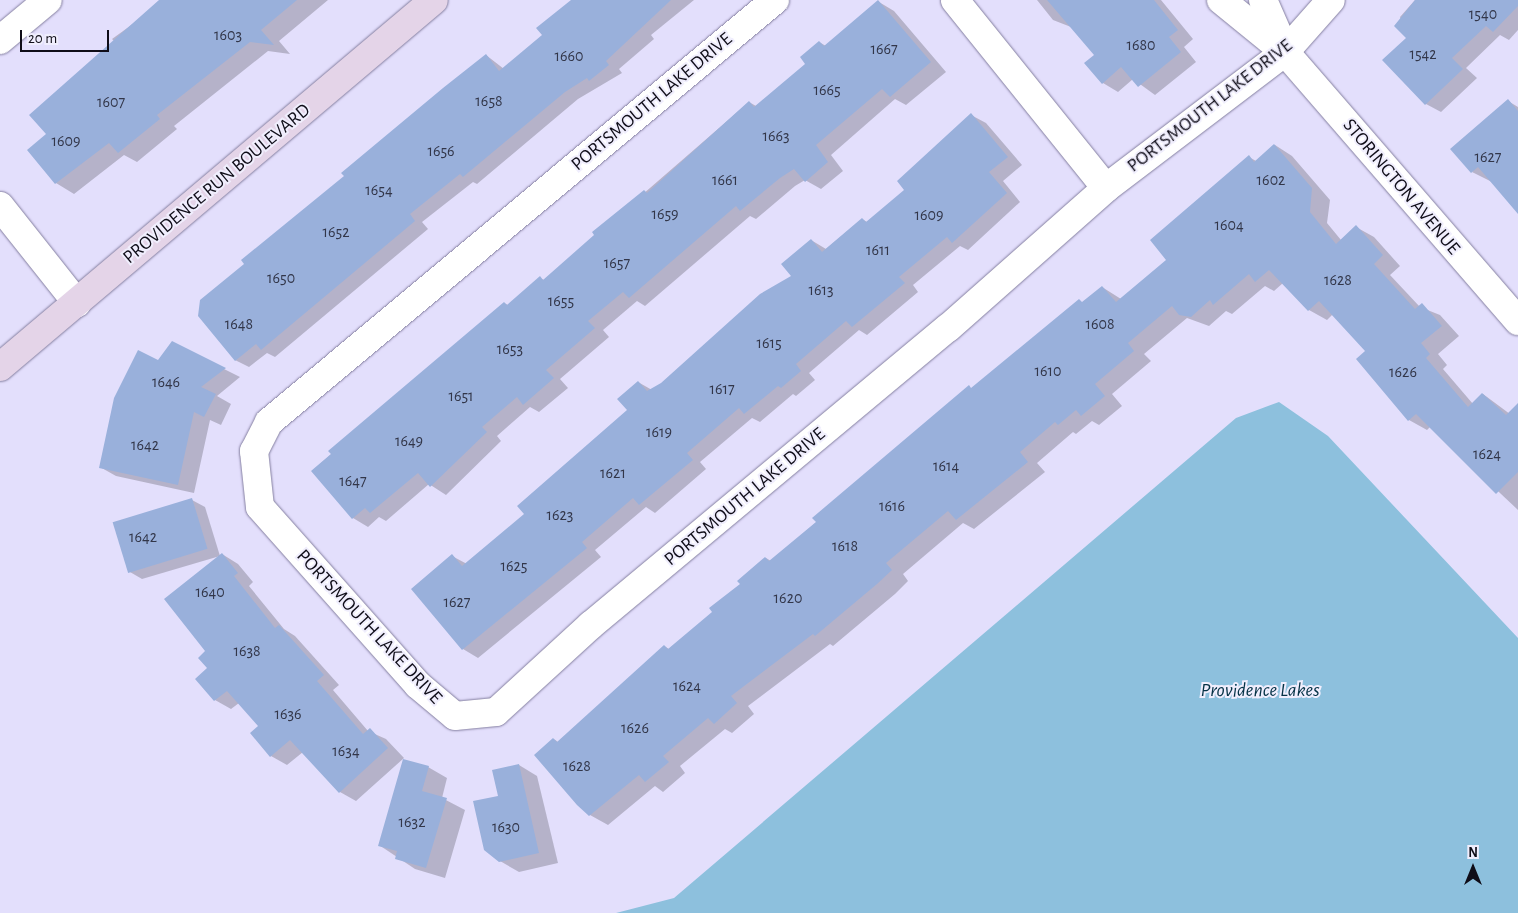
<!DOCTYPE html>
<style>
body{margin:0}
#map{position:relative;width:1518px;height:913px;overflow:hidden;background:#e3dffc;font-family:"Alegreya Sans",sans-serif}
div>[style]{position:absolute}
.water>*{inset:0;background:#8dc0dd}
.shadow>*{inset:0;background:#0003}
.building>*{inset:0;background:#99b0db;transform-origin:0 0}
.roads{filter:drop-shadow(0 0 1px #847fa0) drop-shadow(0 0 1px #847fa0)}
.street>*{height:28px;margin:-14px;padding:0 14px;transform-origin:14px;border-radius:14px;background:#fff}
.secondary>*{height:28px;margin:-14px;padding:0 14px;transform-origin:14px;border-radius:14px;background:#e4d4e8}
span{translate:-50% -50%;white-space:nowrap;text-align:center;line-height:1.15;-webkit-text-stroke:4px #f0eefd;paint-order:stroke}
.number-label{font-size:16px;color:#323649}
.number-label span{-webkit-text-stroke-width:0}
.street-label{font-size:19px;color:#0f0d18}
.water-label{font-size:20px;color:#053246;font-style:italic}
.north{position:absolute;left:1448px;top:843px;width:50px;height:50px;-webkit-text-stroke:4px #f0eefd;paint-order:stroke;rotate:0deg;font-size:14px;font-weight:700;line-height:20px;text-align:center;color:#0f0d18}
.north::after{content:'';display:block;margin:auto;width:18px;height:22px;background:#0f0d18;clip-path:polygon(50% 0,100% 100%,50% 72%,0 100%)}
.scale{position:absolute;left:20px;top:30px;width:89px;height:22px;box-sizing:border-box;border:2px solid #0f0d18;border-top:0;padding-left:6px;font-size:15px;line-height:18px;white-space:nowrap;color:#0f0d18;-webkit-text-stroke:4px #f0eefd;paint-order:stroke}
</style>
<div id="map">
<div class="water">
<div style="clip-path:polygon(1279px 402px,1328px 436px,1518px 638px,1518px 913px,616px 913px,674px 898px,1236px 418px)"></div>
</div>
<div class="shadow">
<div style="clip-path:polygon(166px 0,328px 0,279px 41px,290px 54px,268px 51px,174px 126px,177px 129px,137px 162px,124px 155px,74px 194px,56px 183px,29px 150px,48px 134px,116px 43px,112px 39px)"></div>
<div style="clip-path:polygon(575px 0,694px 0,651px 35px,654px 39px,619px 69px,622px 73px,578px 99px,477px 184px,473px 182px,422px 222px,428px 229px,275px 357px,267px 353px,249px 367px,235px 360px,246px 264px,486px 55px,504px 69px,544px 35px)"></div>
<div style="clip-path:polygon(1037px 0,1161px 0,1193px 39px,1184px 47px,1196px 62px,1155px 95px,1133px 79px,1118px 92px,1103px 83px,1096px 55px,1071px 27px,1053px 20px)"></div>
<div style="clip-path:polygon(1415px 0,1518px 0,1518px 30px,1509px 40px,1500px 35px,1466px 68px,1477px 78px,1441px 112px,1426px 104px,1400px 17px)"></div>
<div style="clip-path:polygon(879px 2px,894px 11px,946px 72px,906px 105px,895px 99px,831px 155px,843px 171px,821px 189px,805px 180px,795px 186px,756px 219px,750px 216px,645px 306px,637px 301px,603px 330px,609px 337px,560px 379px,568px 388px,539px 412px,530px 407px,497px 436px,501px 441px,446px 495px,429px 484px,386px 521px,379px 517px,368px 527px,353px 518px,312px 471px,504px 303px,508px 305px,540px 278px,544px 280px,749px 102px,756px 106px,807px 64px,819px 42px,826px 46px)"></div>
<div style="clip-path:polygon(1508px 101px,1518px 107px,1518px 212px,1492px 182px,1472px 172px)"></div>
<div style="clip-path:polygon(971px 115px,986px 123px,1022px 165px,1003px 181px,1020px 202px,968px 250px,960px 246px,913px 285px,918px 292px,867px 335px,859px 330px,809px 373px,815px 380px,796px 396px,793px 394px,760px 422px,752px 418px,700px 462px,706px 469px,655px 513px,646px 507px,595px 550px,601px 557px,478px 658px,463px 649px,412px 589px,452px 556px,467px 564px,526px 514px,628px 410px,638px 382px,652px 390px,662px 384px,793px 276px,811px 240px,826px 249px,862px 219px,867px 222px,906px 190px)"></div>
<div style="clip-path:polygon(1275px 145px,1292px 156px,1330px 200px,1327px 223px,1341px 240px,1356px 227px,1374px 237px,1400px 266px,1390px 275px,1420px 307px,1440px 315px,1459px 336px,1438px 354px,1447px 365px,1443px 369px,1473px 404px,1483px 394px,1518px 420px,1518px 510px,1430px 427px,1427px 430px,1409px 420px,1367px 351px,1333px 314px,1327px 320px,1309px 310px,1283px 283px,1274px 291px,1265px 286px,1232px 314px,1226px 311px,1209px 326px,1187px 318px,1144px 354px,1151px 361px,1112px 394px,1122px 406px,1099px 425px,1092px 421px,1076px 434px,1073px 432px,1037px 463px,1045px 472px,974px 529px,963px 523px,903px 574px,908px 581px,895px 594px,833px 646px,830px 644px,748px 706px,754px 714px,732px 733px,725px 729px,680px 766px,685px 773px,663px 792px,655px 786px,608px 825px,590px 815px,554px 739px,558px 742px,664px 646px,669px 649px,714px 612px,766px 558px,771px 561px,972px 389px,1102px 287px,1121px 299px,1168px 260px,1249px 157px,1256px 161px)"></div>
<div style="clip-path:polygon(172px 343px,240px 377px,217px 396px,231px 404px,221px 425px,210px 420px,194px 493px,116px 476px,100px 467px)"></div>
<div style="clip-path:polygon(192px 500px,205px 507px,220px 556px,142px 579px,130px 572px)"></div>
<div style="clip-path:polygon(222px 554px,238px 564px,253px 582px,249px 586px,284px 629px,295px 636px,339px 685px,333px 690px,368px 731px,386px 739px,404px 758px,356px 801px,340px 792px,303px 752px,287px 765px,271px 756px,260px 726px,239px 703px,231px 709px,215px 700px,207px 651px)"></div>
<div style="clip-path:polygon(519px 765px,537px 776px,558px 863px,519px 872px,500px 861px,500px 797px)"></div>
<div style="clip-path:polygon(428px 767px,447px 778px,442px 798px,465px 810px,445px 878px,415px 869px,379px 845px)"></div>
</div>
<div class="building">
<div style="clip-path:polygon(159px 0,297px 0,261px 30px,274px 45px,250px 42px,157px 115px,160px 119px,118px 153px,109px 143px,55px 184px,27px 150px,46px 134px,29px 115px)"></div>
<div style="clip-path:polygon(571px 0,671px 0,606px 61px,609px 65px,589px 81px,587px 78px,565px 92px,463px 177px,460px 174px,410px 214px,415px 221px,261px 350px,256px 344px,235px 361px,198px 316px,200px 300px,244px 264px,241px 260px,344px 176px,341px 173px,443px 88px,486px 54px,499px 71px,542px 35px,536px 28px)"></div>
<div style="clip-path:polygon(878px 0,931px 62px,890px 97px,882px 89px,816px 145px,828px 162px,805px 182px,794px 169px,780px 178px,740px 211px,736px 206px,629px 298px,623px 292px,588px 321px,595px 328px,546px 370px,554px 378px,523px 405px,517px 397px,482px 427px,487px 432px,430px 487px,418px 473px,370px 513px,365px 508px,352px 519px,311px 471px,331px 454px,328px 451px,504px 302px,507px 305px,540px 276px,543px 280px,594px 235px,592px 232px,644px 190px,647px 193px,749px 101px,754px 107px,805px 64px,800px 57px,819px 41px,824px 46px)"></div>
<div style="clip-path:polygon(1047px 0,1154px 0,1178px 30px,1169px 37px,1181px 52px,1138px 87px,1121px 67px,1102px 84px,1084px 63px,1094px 55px)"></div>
<div style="clip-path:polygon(1415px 0,1518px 0,1518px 6px,1493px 32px,1486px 26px,1452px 58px,1463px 69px,1425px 105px,1382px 60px,1406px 38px,1394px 26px)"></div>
<div style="clip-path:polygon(1508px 99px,1518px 111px,1518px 214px,1478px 167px,1471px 173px,1450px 149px)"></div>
<div style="clip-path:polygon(971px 113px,1008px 157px,989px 172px,1007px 193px,952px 243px,947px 237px,899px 277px,905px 283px,852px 327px,846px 321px,796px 364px,801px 371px,781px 388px,778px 386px,744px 414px,739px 408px,687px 453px,693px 460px,639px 505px,633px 498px,582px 542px,587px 548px,462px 650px,411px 589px,452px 554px,462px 566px,524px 514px,517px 506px,627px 410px,617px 399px,638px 381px,647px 391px,661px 383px,760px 294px,791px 276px,781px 264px,811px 239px,822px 252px,862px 218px,866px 222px,904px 190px,897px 181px)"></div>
<div style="clip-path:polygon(1274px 144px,1312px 188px,1310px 212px,1336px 244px,1356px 225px,1383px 255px,1374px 264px,1415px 309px,1422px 303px,1442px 326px,1421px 343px,1430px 354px,1426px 358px,1468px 407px,1482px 393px,1506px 415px,1518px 403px,1518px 472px,1496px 494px,1416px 414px,1408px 421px,1356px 359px,1365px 351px,1319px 301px,1308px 311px,1269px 270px,1255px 282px,1249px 274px,1213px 305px,1210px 300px,1191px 317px,1179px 315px,1172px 306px,1128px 343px,1134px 351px,1095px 384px,1105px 396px,1081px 416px,1076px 410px,1058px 425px,1055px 422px,1020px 452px,1028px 462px,956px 520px,948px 511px,886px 563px,892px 570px,877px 584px,815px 636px,813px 634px,731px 696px,737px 703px,714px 724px,708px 718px,663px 756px,669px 762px,645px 782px,639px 775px,589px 816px,577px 805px,534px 755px,553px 738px,557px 742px,664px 645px,668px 649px,712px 612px,709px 608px,740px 584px,737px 581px,765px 557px,769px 561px,816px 522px,812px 518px,969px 385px,971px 388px,1079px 299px,1082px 302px,1102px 286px,1116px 302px,1166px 260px,1150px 240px,1249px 155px,1254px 162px)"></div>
<div style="clip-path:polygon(172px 341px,226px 368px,201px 387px,216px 394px,204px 417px,194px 412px,178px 485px,99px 468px,114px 398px,138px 350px,158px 360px)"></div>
<div style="left:192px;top:498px;width:53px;height:83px;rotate:73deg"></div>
<div style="clip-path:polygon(222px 553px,238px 573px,234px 576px,275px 628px,279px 625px,324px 675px,317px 681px,363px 734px,370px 728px,388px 748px,339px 793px,290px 740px,270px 757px,250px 733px,258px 726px,227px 691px,214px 701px,195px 679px,207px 668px,198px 658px,205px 651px,164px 599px)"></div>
<div style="clip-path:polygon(403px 759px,429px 766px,422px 791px,447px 798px,426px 868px,395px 859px,397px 851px,378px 846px)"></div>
<div style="clip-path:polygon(519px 764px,539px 853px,499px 862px,484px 850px,473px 801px,498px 796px,492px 770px)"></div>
</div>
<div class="roads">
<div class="street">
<div style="left:775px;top:0;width:659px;rotate:140.17deg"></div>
<div style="left:269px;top:422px;width:33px;rotate:117deg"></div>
<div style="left:254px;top:451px;width:56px;rotate:83.9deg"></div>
<div style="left:260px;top:507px;width:238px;rotate:48.4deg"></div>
<div style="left:418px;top:685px;width:48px;rotate:40deg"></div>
<div style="left:455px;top:716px;width:41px;rotate:-5.6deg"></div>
<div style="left:496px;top:712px;width:129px;rotate:-42.5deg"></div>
<div style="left:591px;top:625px;width:464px;rotate:-39.8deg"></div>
<div style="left:948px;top:328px;width:211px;rotate:-41.5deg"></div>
<div style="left:1106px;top:188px;width:241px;rotate:-128.8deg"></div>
<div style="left:1221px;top:0;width:82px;rotate:39.1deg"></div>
<div style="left:1285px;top:52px;width:356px;rotate:49.1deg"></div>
<div style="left:1263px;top:0;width:55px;rotate:66.3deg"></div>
<div style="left:0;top:40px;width:62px;rotate:-39.8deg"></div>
<div style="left:1106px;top:188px;width:225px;rotate:-37.2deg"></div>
<div style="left:1285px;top:52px;width:69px;rotate:-48.5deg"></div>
<div style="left:0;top:206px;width:124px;rotate:51.6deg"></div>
</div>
<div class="secondary">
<div style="left:0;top:367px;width:568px;rotate:-40.22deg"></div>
</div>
</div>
<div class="number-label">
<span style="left:1483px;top:14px">1540</span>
<span style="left:228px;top:35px">1603</span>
<span style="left:1141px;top:45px">1680</span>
<span style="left:884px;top:49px">1667</span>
<span style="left:1423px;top:54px">1542</span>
<span style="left:569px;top:56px">1660</span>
<span style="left:827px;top:90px">1665</span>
<span style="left:489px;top:101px">1658</span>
<span style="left:111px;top:102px">1607</span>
<span style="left:776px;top:136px">1663</span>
<span style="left:66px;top:141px">1609</span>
<span style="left:441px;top:151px">1656</span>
<span style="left:1488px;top:157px">1627</span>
<span style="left:725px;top:180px">1661</span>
<span style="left:1271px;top:180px">1602</span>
<span style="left:379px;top:190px">1654</span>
<span style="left:665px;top:214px">1659</span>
<span style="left:929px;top:215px">1609</span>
<span style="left:1229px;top:225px">1604</span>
<span style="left:336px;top:232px">1652</span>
<span style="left:878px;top:250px">1611</span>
<span style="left:617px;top:263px">1657</span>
<span style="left:281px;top:278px">1650</span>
<span style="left:1338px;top:280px">1628</span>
<span style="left:821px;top:290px">1613</span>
<span style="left:561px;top:301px">1655</span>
<span style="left:239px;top:324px">1648</span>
<span style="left:1100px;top:324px">1608</span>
<span style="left:769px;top:343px">1615</span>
<span style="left:510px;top:349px">1653</span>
<span style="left:1048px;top:371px">1610</span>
<span style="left:1403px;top:372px">1626</span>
<span style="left:166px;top:382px">1646</span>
<span style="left:722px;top:389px">1617</span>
<span style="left:461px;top:396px">1651</span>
<span style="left:659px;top:432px">1619</span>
<span style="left:409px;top:441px">1649</span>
<span style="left:145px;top:445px">1642</span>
<span style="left:1487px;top:454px">1624</span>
<span style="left:946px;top:466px">1614</span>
<span style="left:613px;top:473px">1621</span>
<span style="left:353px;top:481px">1647</span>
<span style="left:892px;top:506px">1616</span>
<span style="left:560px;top:515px">1623</span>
<span style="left:143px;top:537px">1642</span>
<span style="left:845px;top:546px">1618</span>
<span style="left:514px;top:566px">1625</span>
<span style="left:210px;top:592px">1640</span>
<span style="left:788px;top:598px">1620</span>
<span style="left:457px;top:602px">1627</span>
<span style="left:247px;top:651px">1638</span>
<span style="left:687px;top:686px">1624</span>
<span style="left:288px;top:714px">1636</span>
<span style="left:635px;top:728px">1626</span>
<span style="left:346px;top:751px">1634</span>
<span style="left:577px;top:766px">1628</span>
<span style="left:412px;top:822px">1632</span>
<span style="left:506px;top:827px">1630</span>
</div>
<div class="street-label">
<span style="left:652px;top:102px;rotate:-40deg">PORTSMOUTH LAKE DRIVE</span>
<span style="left:1210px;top:106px;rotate:-38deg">PORTSMOUTH LAKE DRIVE</span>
<span style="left:217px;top:184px;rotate:-40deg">PROVIDENCE RUN BOULEVARD</span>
<span style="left:1401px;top:187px;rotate:50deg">STORINGTON AVENUE</span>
<span style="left:745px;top:497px;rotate:-40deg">PORTSMOUTH LAKE DRIVE</span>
<span style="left:369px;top:627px;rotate:47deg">PORTSMOUTH LAKE DRIVE</span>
</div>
<div class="water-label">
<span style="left:1260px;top:690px">Providence Lakes</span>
</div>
<div class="north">N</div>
<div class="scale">20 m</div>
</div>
